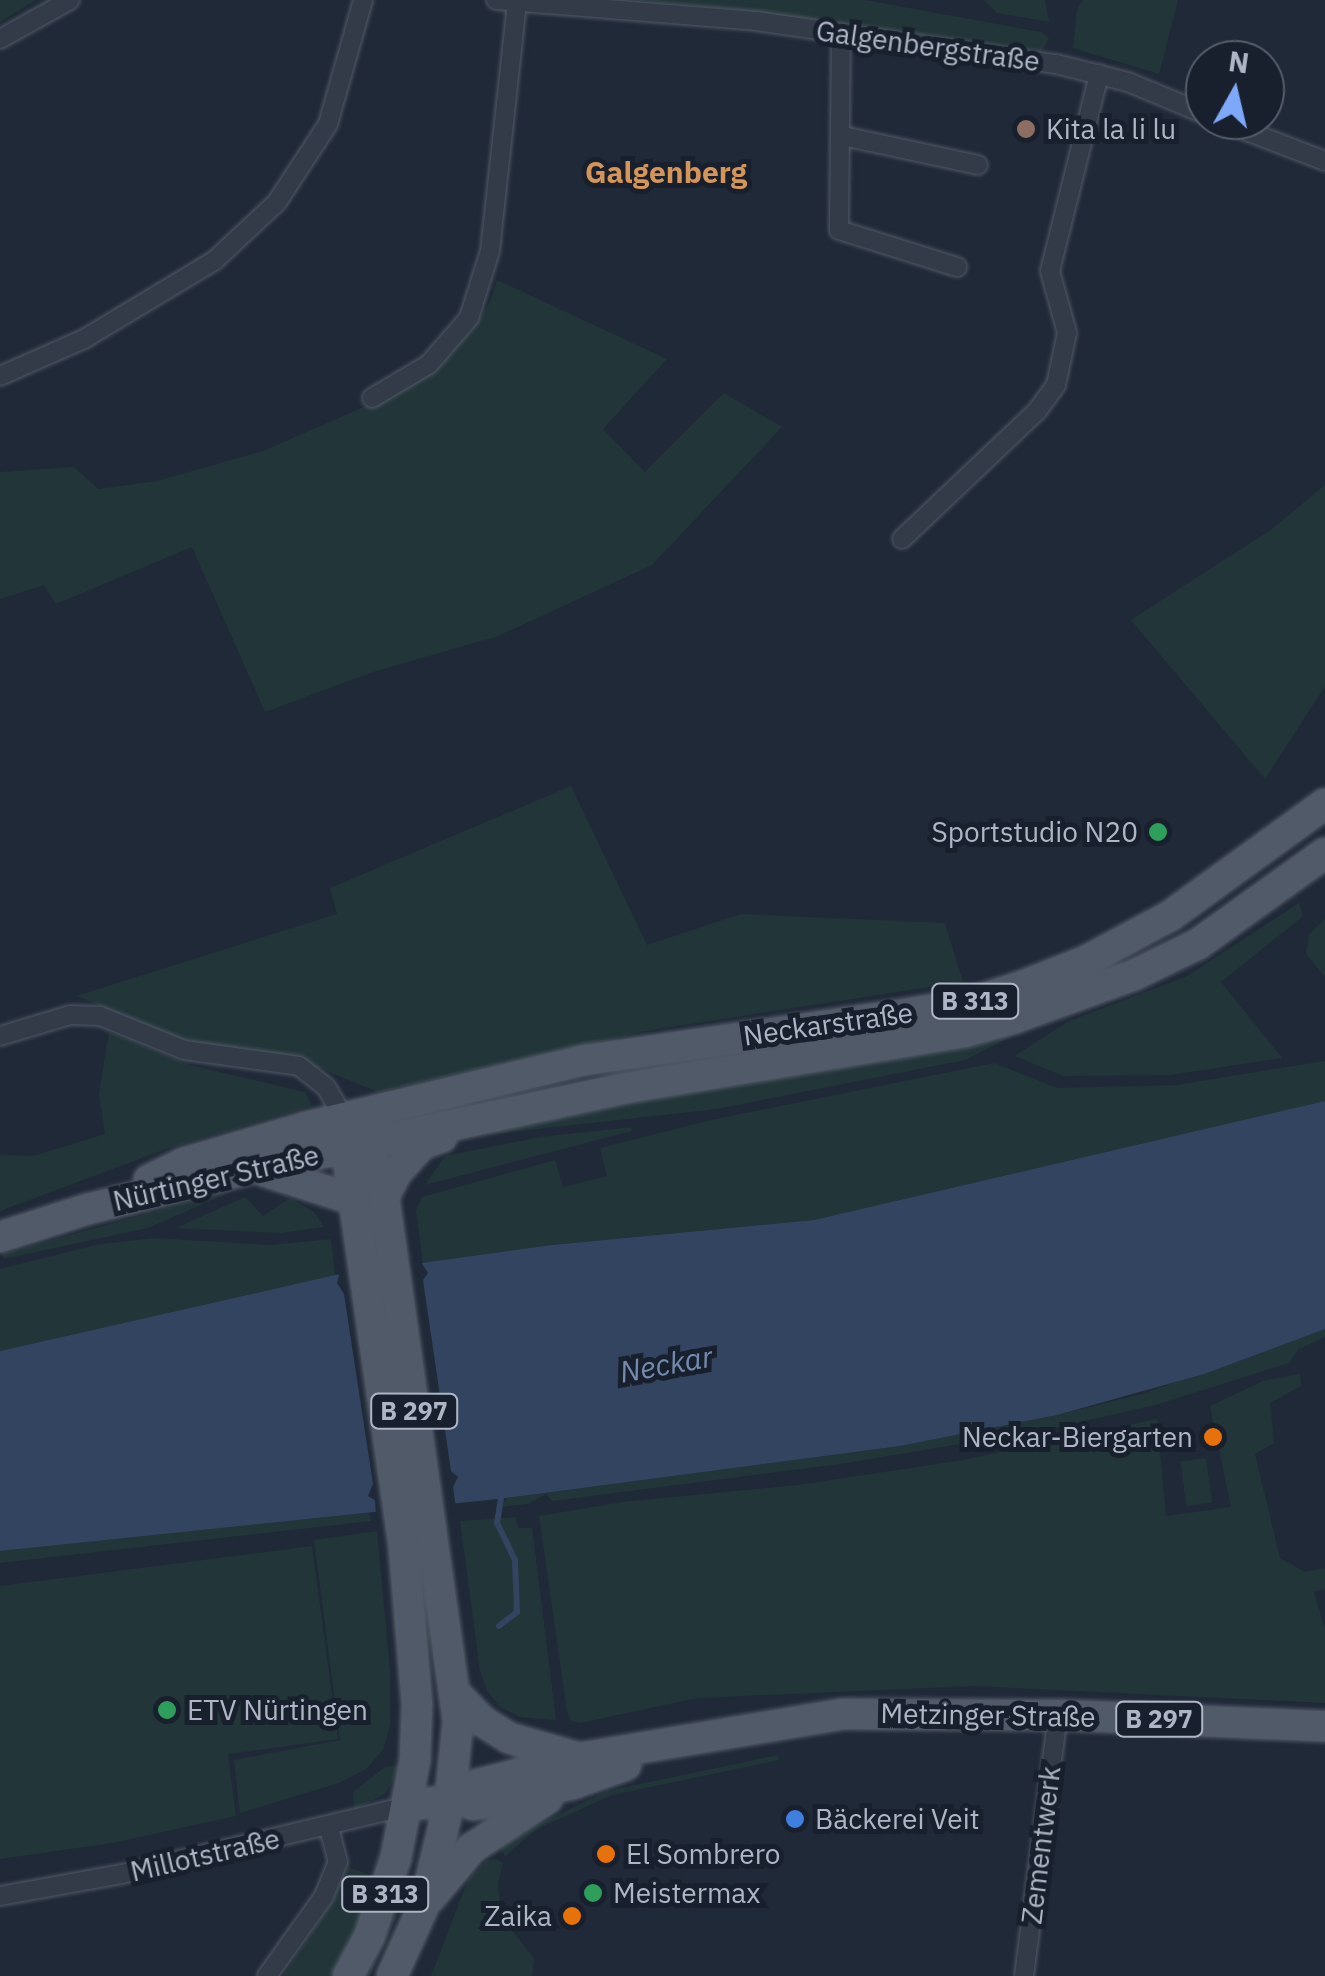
<!DOCTYPE html>
<meta charset="utf-8">
<style>
body{margin:0}
#map{position:relative;width:1325px;height:1976px;overflow:hidden;background:#202938;font-family:"IBM Plex Sans",sans-serif}
div>[style]{position:absolute}
.green>*{inset:0;background:#223539;transform-origin:0 0}
.water>*{inset:0;background:#334460}
.pier>*{inset:0;background:#202938}
.stream>*{height:6px;margin:-3px;padding:0 3px;transform-origin:3px;border-radius:3px;background:#334460}
.roads{filter:drop-shadow(0 0 2px #515966) drop-shadow(0 0 2px #515966)}
.minor>*{height:18px;margin:-9px;padding:0 9px;transform-origin:9px;border-radius:9px;background:#333b49}
.primary>*{height:30px;margin:-15px;padding:0 15px;transform-origin:15px;border-radius:15px;background:#515a69}
.dots>*{width:28px;height:28px;translate:-50% -50%;box-sizing:border-box;border:5px solid #19202d;border-radius:50%}
span{translate:-50% -50%;white-space:nowrap;text-align:center;line-height:1.15;-webkit-text-stroke:10px #19202d;paint-order:stroke}
.shield-label span{padding:2px 8px;background:#19202d;border:2px solid;border-radius:8px;-webkit-text-stroke-width:0}
.shield-label{font-size:25px;color:#aeb6c5;font-weight:700}
.street-label{font-size:28px;color:#aeb6c5}
.poi-label{font-size:28px;color:#aeb6c5}
.left{translate:0 -50%;text-align:left}
.right{translate:-100% -50%;text-align:right}
.neighbourhood-label{font-size:30px;color:#d59559;font-weight:700}
.water-label{font-size:30px;color:#748baf;font-style:italic}
.north{position:absolute;left:1185px;top:40px;width:100px;height:100px;box-sizing:border-box;background:#19202d;border:2px solid #555c6a;border-radius:50%;rotate:8deg;font-size:28px;font-weight:700;line-height:40px;text-align:center;color:#aeb6c5}
.north::after{content:'';display:block;margin:auto;width:35px;height:45px;background:#7ea8fa;clip-path:polygon(50% 0,100% 100%,50% 72%,0 100%)}
</style>
<div id="map">
<div class="green">
<div style="clip-path:polygon(0 0,36px 0,0 22px)"></div>
<div style="clip-path:polygon(632px 0,865px 0,1041px 32px,1049px 38px,1042px 51px,730px 9px)"></div>
<div style="clip-path:polygon(984px 0,1045px 0,1049px 22px,997px 13px)"></div>
<div style="clip-path:polygon(1083px 0,1178px 0,1159px 74px,1073px 48px,1077px 10px)"></div>
<div style="clip-path:polygon(497px 280px,667px 359px,603px 429px,645px 472px,724px 393px,782px 427px,652px 565px,498px 636px,370px 673px,265px 712px,192px 547px,56px 604px,44px 585px,0 599px,0 472px,74px 467px,98px 489px,157px 481px,263px 451px,373px 403px,431px 368px,472px 330px,490px 302px)"></div>
<div style="clip-path:polygon(1325px 485px,1325px 686px,1265px 779px,1131px 620px,1272px 529px)"></div>
<div style="clip-path:polygon(571px 786px,647px 945px,741px 914px,945px 923px,963px 982px,651px 1030px,378px 1092px,302px 1061px,188px 1042px,76px 996px,337px 914px,330px 888px)"></div>
<div style="clip-path:polygon(1299px 903px,1303px 916px,1221px 982px,1282px 1058px,1170px 1075px,1063px 1076px,1015px 1056px,1067px 1022px,1187px 976px)"></div>
<div style="clip-path:polygon(1325px 919px,1325px 977px,1306px 954px,1309px 934px)"></div>
<div style="clip-path:polygon(1040px 1022px,965px 1060px,717px 1109px,483px 1135px,653px 1095px,750px 1084px,784px 1071px)"></div>
<div style="clip-path:polygon(109px 1032px,190px 1065px,305px 1092px,312px 1106px,169px 1148px,0 1211px,0 1155px,33px 1156px,105px 1134px,99px 1094px)"></div>
<div style="clip-path:polygon(1325px 1061px,1325px 1101px,814px 1220px,552px 1245px,423px 1263px,416px 1211px,422px 1197px,555px 1160px,563px 1187px,607px 1176px,600px 1148px,711px 1120px,994px 1063px,1057px 1088px,1176px 1085px)"></div>
<div style="clip-path:polygon(631px 1127px,632px 1131px,425px 1185px,445px 1156px,540px 1137px)"></div>
<div style="clip-path:polygon(240px 1188px,148px 1228px,4px 1259px,2px 1254px)"></div>
<div style="clip-path:polygon(245px 1197px,263px 1216px,290px 1198px,314px 1212px,324px 1227px,281px 1233px,176px 1228px)"></div>
<div style="clip-path:polygon(153px 1238px,270px 1245px,331px 1239px,335px 1275px,0 1351px,0 1269px,96px 1245px)"></div>
<div style="clip-path:polygon(1325px 1329px,1325px 1337px,1299px 1349px,1289px 1363px,1159px 1404px,1055px 1428px,840px 1464px,552px 1501px,546px 1494px,528px 1504px,501px 1507px,507px 1498px,900px 1446px,1057px 1415px,1142px 1394px)"></div>
<div style="clip-path:polygon(1300px 1374px,1301px 1386px,1270px 1403px,1274px 1443px,1255px 1454px,1280px 1558px,1305px 1572px,1325px 1568px,1325px 1589px,1314px 1592px,1325px 1629px,1325px 1703px,974px 1686px,697px 1698px,581px 1723px,571px 1721px,567px 1711px,539px 1516px,622px 1502px,798px 1485px,963px 1460px,1157px 1419px,1166px 1516px,1231px 1507px,1210px 1406px,1263px 1381px)"></div>
<div style="left:1206px;top:1458px;width:45px;height:26px;rotate:82deg"></div>
<div style="clip-path:polygon(369px 1511px,371px 1521px,0 1563px,0 1551px)"></div>
<div style="clip-path:polygon(516px 1517px,518px 1528px,532px 1528px,556px 1720px,520px 1717px,500px 1707px,487px 1691px,480px 1671px,460px 1521px)"></div>
<div style="clip-path:polygon(377px 1531px,390px 1670px,390px 1725px,383px 1750px,366px 1769px,339px 1783px,240px 1813px,234px 1760px,340px 1740px,314px 1540px)"></div>
<div style="clip-path:polygon(312px 1546px,338px 1739px,228px 1754px,236px 1816px,112px 1843px,0 1859px,0 1586px)"></div>
<div style="clip-path:polygon(778px 1755px,779px 1760px,612px 1795px,537px 1829px,505px 1856px,500px 1848px,530px 1828px,607px 1791px)"></div>
<div style="clip-path:polygon(401px 1765px,386px 1793px,354px 1810px,353px 1792px,385px 1767px)"></div>
<div style="clip-path:polygon(408px 1859px,413px 1860px,397px 1916px,370px 1976px,363px 1976px)"></div>
<div style="clip-path:polygon(496px 1859px,503px 1863px,498px 1884px,501px 1917px,534px 1958px,532px 1976px,431px 1976px,468px 1880px,487px 1860px)"></div>
<div style="clip-path:polygon(347px 1867px,374px 1876px,355px 1931px,331px 1976px,283px 1976px,333px 1900px)"></div>
</div>
<div class="water">
<div style="clip-path:polygon(1325px 1101px,1325px 1329px,1204px 1374px,1057px 1415px,900px 1446px,507px 1498px,0 1551px,0 1351px,335px 1275px,552px 1245px,814px 1220px)"></div>
</div>
<div class="pier">
<div style="clip-path:polygon(419px 1259px,428px 1273px,423px 1280px,451px 1471px,458px 1477px,453px 1487px,456px 1508px,376px 1515px,375px 1500px,368px 1496px,373px 1484px,344px 1294px,337px 1283px,341px 1269px)"></div>
</div>
<div class="stream">
<div style="left:499px;top:1626px;width:23px;rotate:-38deg"></div>
<div style="left:517px;top:1612px;width:52px;rotate:-92.2deg"></div>
<div style="left:515px;top:1560px;width:41px;rotate:-115.9deg"></div>
<div style="left:497px;top:1523px;width:32px;rotate:-81deg"></div>
</div>
<div class="roads">
<div class="minor">
<div style="left:496px;top:0;width:261px;rotate:4.6deg"></div>
<div style="left:756px;top:21px;width:303px;rotate:8.2deg"></div>
<div style="left:1056px;top:64px;width:74px;rotate:14deg"></div>
<div style="left:1128px;top:82px;width:83px;rotate:22.6deg"></div>
<div style="left:841px;top:33px;width:197px;rotate:90.6deg"></div>
<div style="left:839px;top:230px;width:124px;rotate:17.4deg"></div>
<div style="left:0;top:39px;width:80px;rotate:-29.1deg"></div>
<div style="left:1218px;top:120px;width:115px;rotate:21deg"></div>
<div style="left:843px;top:136px;width:138px;rotate:12.1deg"></div>
<div style="left:0;top:376px;width:92px;rotate:-23.8deg"></div>
<div style="left:84px;top:339px;width:152px;rotate:-31deg"></div>
<div style="left:214px;top:261px;width:86px;rotate:-43.1deg"></div>
<div style="left:277px;top:202px;width:93px;rotate:-56.8deg"></div>
<div style="left:328px;top:124px;width:129px;rotate:-74.2deg"></div>
<div style="left:372px;top:398px;width:66px;rotate:-30.8deg"></div>
<div style="left:429px;top:364px;width:61px;rotate:-49deg"></div>
<div style="left:469px;top:318px;width:70px;rotate:-72.6deg"></div>
<div style="left:490px;top:251px;width:251px;rotate:-83.8deg"></div>
<div style="left:902px;top:539px;width:186px;rotate:-43.5deg"></div>
<div style="left:1037px;top:411px;width:32px;rotate:-54deg"></div>
<div style="left:1056px;top:385px;width:53px;rotate:-78.1deg"></div>
<div style="left:1067px;top:333px;width:64px;rotate:-105.3deg"></div>
<div style="left:1050px;top:271px;width:203px;rotate:-76deg"></div>
<div style="left:0;top:1036px;width:73px;rotate:-16.7deg"></div>
<div style="left:70px;top:1015px;width:30px;rotate:2deg"></div>
<div style="left:100px;top:1016px;width:91px;rotate:22deg"></div>
<div style="left:184px;top:1050px;width:116px;rotate:7.9deg"></div>
<div style="left:299px;top:1066px;width:34px;rotate:38deg"></div>
<div style="left:326px;top:1087px;width:36px;rotate:60deg"></div>
<div style="left:0;top:1896px;width:124px;rotate:-10.2deg"></div>
<div style="left:122px;top:1874px;width:293px;rotate:-13.4deg"></div>
<div style="left:267px;top:1976px;width:98px;rotate:-54.5deg"></div>
<div style="left:324px;top:1896px;width:37px;rotate:-68deg"></div>
<div style="left:338px;top:1862px;width:35px;rotate:-105deg"></div>
<div style="left:1024px;top:1976px;width:263px;rotate:-82.6deg"></div>
</div>
<div class="primary">
<div style="left:344px;top:1131px;width:422px;rotate:81.8deg"></div>
<div style="left:404px;top:1549px;width:157px;rotate:85.2deg"></div>
<div style="left:417px;top:1705px;width:55px;rotate:92.1deg"></div>
<div style="left:415px;top:1760px;width:99px;rotate:101.1deg"></div>
<div style="left:396px;top:1857px;width:84px;rotate:108.6deg"></div>
<div style="left:369px;top:1937px;width:44px;rotate:118.3deg"></div>
<div style="left:356px;top:1131px;width:17px;rotate:45deg"></div>
<div style="left:368px;top:1143px;width:56px;rotate:73.5deg"></div>
<div style="left:384px;top:1197px;width:529px;rotate:81.96deg"></div>
<div style="left:458px;top:1721px;width:79px;rotate:95.8deg"></div>
<div style="left:450px;top:1800px;width:106px;rotate:103.6deg"></div>
<div style="left:425px;top:1903px;width:80px;rotate:114.3deg"></div>
<div style="left:264px;top:1171px;width:91px;rotate:17.8deg"></div>
<div style="left:149px;top:1180px;width:39px;rotate:-26deg"></div>
<div style="left:184px;top:1163px;width:127px;rotate:-16.4deg"></div>
<div style="left:306px;top:1127px;width:288px;rotate:-13.5deg"></div>
<div style="left:586px;top:1060px;width:310px;rotate:-8.2deg"></div>
<div style="left:893px;top:1016px;width:74px;rotate:-9.3deg"></div>
<div style="left:966px;top:1004px;width:57px;rotate:-17.5deg"></div>
<div style="left:1020px;top:987px;width:71px;rotate:-21.5deg"></div>
<div style="left:1086px;top:961px;width:95px;rotate:-28.2deg"></div>
<div style="left:1170px;top:916px;width:191px;rotate:-35.9deg"></div>
<div style="left:384px;top:1197px;width:28px;rotate:-63deg"></div>
<div style="left:397px;top:1172px;width:38px;rotate:-48deg"></div>
<div style="left:422px;top:1144px;width:21px;rotate:-19deg"></div>
<div style="left:0;top:1237px;width:92px;rotate:-17.7deg"></div>
<div style="left:88px;top:1209px;width:165px;rotate:-14deg"></div>
<div style="left:248px;top:1169px;width:387px;rotate:-12.1deg"></div>
<div style="left:626px;top:1088px;width:343px;rotate:-9.4deg"></div>
<div style="left:964px;top:1032px;width:53px;rotate:-15.4deg"></div>
<div style="left:1015px;top:1018px;width:127px;rotate:-19.9deg"></div>
<div style="left:1134px;top:975px;width:71px;rotate:-25.8deg"></div>
<div style="left:1198px;top:944px;width:156px;rotate:-35.6deg"></div>
<div style="left:454px;top:1692px;width:40px;rotate:46deg"></div>
<div style="left:482px;top:1721px;width:32px;rotate:32deg"></div>
<div style="left:509px;top:1738px;width:70px;rotate:15.8deg"></div>
<div style="left:473px;top:1805px;width:101px;rotate:-12deg"></div>
<div style="left:572px;top:1784px;width:57px;rotate:-19.4deg"></div>
<div style="left:407px;top:1806px;width:43px;rotate:-7.9deg"></div>
<div style="left:450px;top:1800px;width:33px;rotate:-29deg"></div>
<div style="left:479px;top:1784px;width:104px;rotate:-14.4deg"></div>
<div style="left:580px;top:1758px;width:266px;rotate:-9.5deg"></div>
<div style="left:842px;top:1714px;width:216px;rotate:0.3deg"></div>
<div style="left:1058px;top:1715px;width:267px;rotate:2.4deg"></div>
<div style="left:431px;top:1897px;width:64px;rotate:-50.1deg"></div>
<div style="left:472px;top:1848px;width:90px;rotate:-33.2deg"></div>
</div>
</div>
<div class="dots">
<div style="left:1026px;top:129px;background:#8d6e63"></div>
<div style="left:1158px;top:832px;background:#2e9e5b"></div>
<div style="left:1213px;top:1437px;background:#e8710a"></div>
<div style="left:167px;top:1710px;background:#2e9e5b"></div>
<div style="left:795px;top:1819px;background:#3f7fe0"></div>
<div style="left:606px;top:1854px;background:#e8710a"></div>
<div style="left:593px;top:1893px;background:#2e9e5b"></div>
<div style="left:572px;top:1916px;background:#e8710a"></div>
</div>
<div class="shield-label">
<span style="left:975px;top:1001px">B 313</span>
<span style="left:414px;top:1411px">B 297</span>
<span style="left:1159px;top:1719px">B 297</span>
<span style="left:385px;top:1894px">B 313</span>
</div>
<div class="street-label">
<span style="left:928px;top:46px;rotate:8deg">Galgenbergstraße</span>
<span style="left:828px;top:1024px;rotate:-8deg">Neckarstraße</span>
<span style="left:216px;top:1178px;rotate:-13deg">Nürtinger Straße</span>
<span style="left:988px;top:1715px;rotate:1deg">Metzinger Straße</span>
<span style="left:1041px;top:1845px;rotate:-83deg">Zementwerk</span>
<span style="left:205px;top:1855px;rotate:-13deg">Millotstraße</span>
</div>
<div class="poi-label">
<span class="left" style="left:1046px;top:129px">Kita la li lu</span>
<span class="right" style="left:1138px;top:832px">Sportstudio N20</span>
<span class="right" style="left:1193px;top:1437px">Neckar-Biergarten</span>
<span class="left" style="left:187px;top:1710px">ETV Nürtingen</span>
<span class="left" style="left:815px;top:1819px">Bäckerei Veit</span>
<span class="left" style="left:626px;top:1854px">El Sombrero</span>
<span class="left" style="left:613px;top:1893px">Meistermax</span>
<span class="right" style="left:552px;top:1916px">Zaika</span>
</div>
<div class="neighbourhood-label">
<span style="left:666px;top:172px">Galgenberg</span>
</div>
<div class="water-label">
<span style="left:666px;top:1364px;rotate:-10deg">Neckar</span>
</div>
<div class="north">N</div>
</div>
